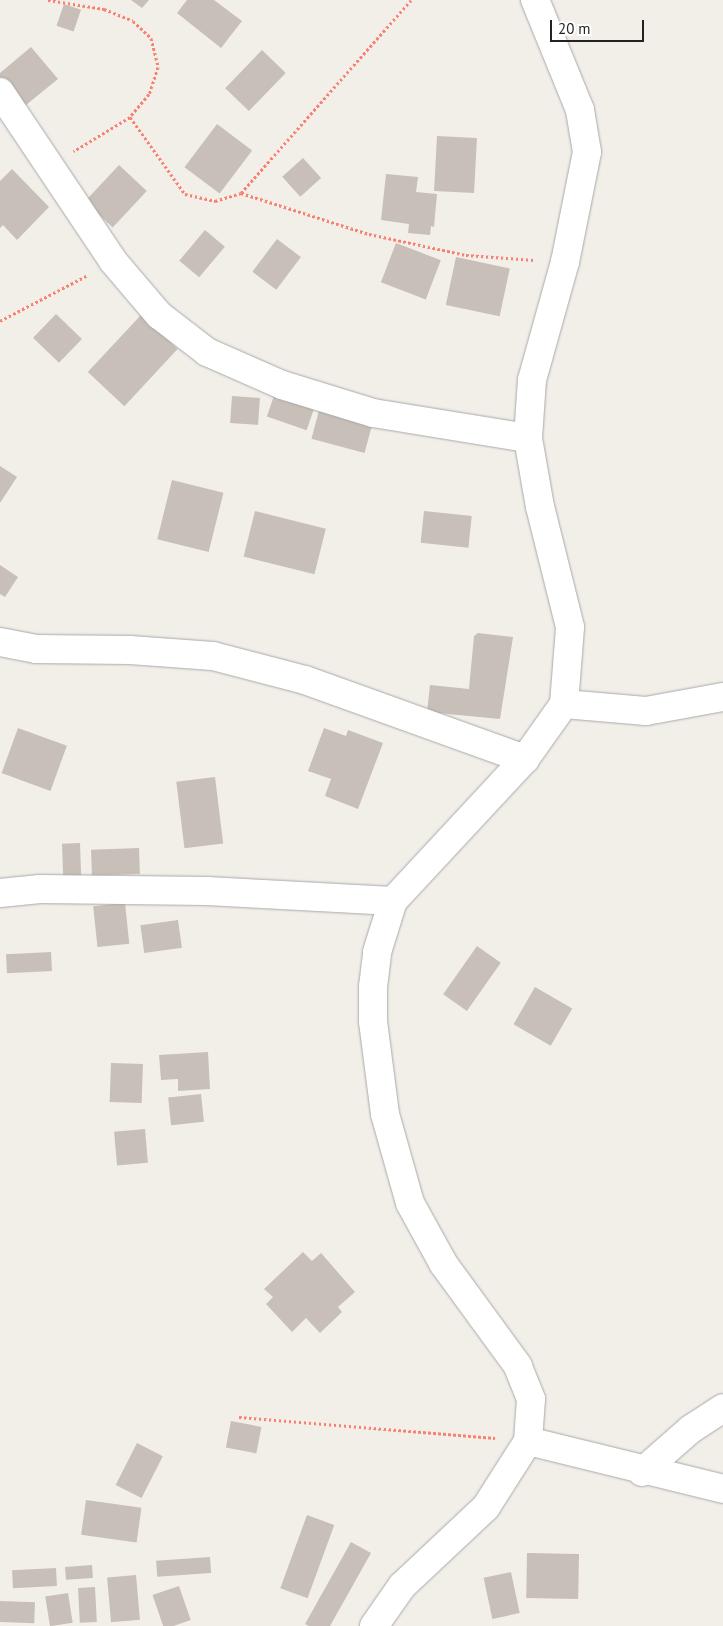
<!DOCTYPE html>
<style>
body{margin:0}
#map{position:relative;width:723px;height:1626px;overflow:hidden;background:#f2efe9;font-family:"PT Sans",sans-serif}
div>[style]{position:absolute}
.building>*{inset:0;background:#c7bfb8;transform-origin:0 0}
.path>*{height:3px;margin-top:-1.5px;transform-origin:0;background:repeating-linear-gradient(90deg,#fa8072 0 2.5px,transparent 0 5px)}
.roads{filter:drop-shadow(0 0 1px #a9a9a9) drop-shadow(0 0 1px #a9a9a9)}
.street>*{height:28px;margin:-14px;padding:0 14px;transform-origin:14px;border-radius:14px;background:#fff}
span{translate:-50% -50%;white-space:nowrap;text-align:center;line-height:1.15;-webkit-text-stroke:5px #fff;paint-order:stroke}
.scale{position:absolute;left:550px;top:20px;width:94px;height:22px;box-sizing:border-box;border:2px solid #222;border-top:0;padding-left:6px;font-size:15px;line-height:18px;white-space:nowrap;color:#222;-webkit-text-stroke:4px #fff;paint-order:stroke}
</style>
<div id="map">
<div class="building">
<div style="clip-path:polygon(131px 0,149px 0,142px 8px)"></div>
<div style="clip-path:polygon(187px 0,214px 0,242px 21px,221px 48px,177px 13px)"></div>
<div style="left:64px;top:4px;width:18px;height:23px;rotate:19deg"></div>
<div style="clip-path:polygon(31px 47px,58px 79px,21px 109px,0 84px,0 73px)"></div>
<div style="left:262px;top:50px;width:33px;height:53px;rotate:44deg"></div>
<div style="left:217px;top:124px;width:44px;height:54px;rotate:37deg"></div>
<div style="left:437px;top:136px;width:40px;height:55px;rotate:3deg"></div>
<div style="left:303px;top:158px;width:27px;height:28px;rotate:48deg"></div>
<div style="left:119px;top:165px;width:38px;height:50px;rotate:43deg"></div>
<div style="clip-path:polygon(12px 169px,49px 207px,17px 240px,3px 225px,0 228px,0 181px)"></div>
<div style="clip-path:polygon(386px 174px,418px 177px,416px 192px,437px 194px,434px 227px,431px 226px,430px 235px,408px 233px,409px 224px,381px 220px)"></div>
<div style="left:205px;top:230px;width:26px;height:40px;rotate:40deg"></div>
<div style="left:277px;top:239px;width:30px;height:41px;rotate:37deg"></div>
<div style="left:396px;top:243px;width:48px;height:42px;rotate:21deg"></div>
<div style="left:456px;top:257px;width:55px;height:49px;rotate:12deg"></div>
<div style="left:56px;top:314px;width:36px;height:33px;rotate:44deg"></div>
<div style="left:141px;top:315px;width:50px;height:78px;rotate:43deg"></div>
<div style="left:276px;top:390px;width:42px;height:28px;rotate:19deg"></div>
<div style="left:232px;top:396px;width:28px;height:27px;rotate:4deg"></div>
<div style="left:321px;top:403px;width:55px;height:37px;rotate:15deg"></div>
<div style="clip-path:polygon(0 466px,17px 477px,0 503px)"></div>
<div style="left:172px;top:480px;width:53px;height:61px;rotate:14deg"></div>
<div style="left:255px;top:511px;width:73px;height:47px;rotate:14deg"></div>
<div style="left:424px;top:511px;width:48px;height:32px;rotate:6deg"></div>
<div style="clip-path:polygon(0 565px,18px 577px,5px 597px,0 594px)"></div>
<div style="clip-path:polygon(478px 633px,513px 637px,500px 719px,427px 712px,430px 685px,469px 689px,474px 636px)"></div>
<div style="left:18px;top:728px;width:52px;height:48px;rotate:20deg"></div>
<div style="clip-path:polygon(324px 728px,346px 736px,348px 730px,383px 743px,358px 809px,325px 796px,331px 779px,308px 771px)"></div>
<div style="left:215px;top:777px;width:67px;height:39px;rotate:83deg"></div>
<div style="left:80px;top:843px;width:38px;height:18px;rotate:88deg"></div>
<div style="left:139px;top:848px;width:26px;height:48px;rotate:88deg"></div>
<div style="left:125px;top:903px;width:41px;height:32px;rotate:84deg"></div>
<div style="left:178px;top:920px;width:28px;height:38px;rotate:82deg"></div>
<div style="left:477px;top:946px;width:29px;height:59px;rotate:35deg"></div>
<div style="left:51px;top:952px;width:19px;height:45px;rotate:87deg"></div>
<div style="left:535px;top:987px;width:43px;height:43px;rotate:30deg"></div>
<div style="clip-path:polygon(208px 1052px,210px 1089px,178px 1091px,178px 1079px,161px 1080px,159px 1055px)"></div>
<div style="left:111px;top:1063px;width:32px;height:39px;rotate:2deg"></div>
<div style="left:201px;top:1094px;width:28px;height:33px;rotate:84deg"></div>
<div style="left:145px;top:1129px;width:34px;height:31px;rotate:85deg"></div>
<div style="clip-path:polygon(303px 1252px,312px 1261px,321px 1253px,355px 1292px,338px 1307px,342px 1312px,320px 1333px,306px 1318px,292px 1332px,266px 1304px,273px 1297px,264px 1289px)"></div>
<div style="left:231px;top:1421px;width:31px;height:27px;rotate:11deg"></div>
<div style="left:137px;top:1443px;width:29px;height:47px;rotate:27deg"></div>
<div style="left:86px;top:1500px;width:56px;height:35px;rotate:8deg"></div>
<div style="left:307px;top:1515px;width:29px;height:78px;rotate:20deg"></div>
<div style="clip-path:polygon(351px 1542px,371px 1553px,330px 1626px,309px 1626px,305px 1624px)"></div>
<div style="left:527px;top:1553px;width:52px;height:45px;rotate:1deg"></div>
<div style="left:210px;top:1557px;width:16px;height:54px;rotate:86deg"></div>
<div style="left:92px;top:1565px;width:13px;height:27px;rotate:86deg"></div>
<div style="left:56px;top:1568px;width:18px;height:44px;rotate:87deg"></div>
<div style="left:511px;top:1572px;width:42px;height:28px;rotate:78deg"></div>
<div style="left:136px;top:1575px;width:45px;height:29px;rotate:85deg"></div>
<div style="left:179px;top:1586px;width:36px;height:28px;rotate:71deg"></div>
<div style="left:95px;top:1587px;width:35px;height:17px;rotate:87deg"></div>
<div style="left:68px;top:1593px;width:30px;height:23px;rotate:81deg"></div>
<div style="left:0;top:1601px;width:35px;height:21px;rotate:2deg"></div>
</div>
<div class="path">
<div style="left:48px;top:0;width:57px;rotate:9.1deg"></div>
<div style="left:104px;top:9px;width:31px;rotate:22deg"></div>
<div style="left:133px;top:21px;width:25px;rotate:43deg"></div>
<div style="left:151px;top:38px;width:30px;rotate:76deg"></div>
<div style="left:158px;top:67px;width:28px;rotate:108deg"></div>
<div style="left:149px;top:94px;width:30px;rotate:130deg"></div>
<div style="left:130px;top:117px;width:66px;rotate:148.7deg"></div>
<div style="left:130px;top:117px;width:95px;rotate:54.5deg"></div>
<div style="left:185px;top:194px;width:31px;rotate:13deg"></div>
<div style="left:215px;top:201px;width:27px;rotate:-17deg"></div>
<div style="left:241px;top:193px;width:257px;rotate:-48.6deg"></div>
<div style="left:241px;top:193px;width:134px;rotate:17.8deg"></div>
<div style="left:369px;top:234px;width:99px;rotate:12.2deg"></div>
<div style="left:466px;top:255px;width:68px;rotate:4.2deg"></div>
<div style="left:0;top:321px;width:99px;rotate:-27.6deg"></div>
<div style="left:239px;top:1417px;width:257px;rotate:4.7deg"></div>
</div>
<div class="roads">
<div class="street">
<div style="left:0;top:92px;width:203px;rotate:56.2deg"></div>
<div style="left:113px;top:261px;width:71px;rotate:49.6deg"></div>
<div style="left:159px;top:315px;width:61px;rotate:37.6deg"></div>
<div style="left:207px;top:352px;width:82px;rotate:23.7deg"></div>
<div style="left:282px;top:385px;width:95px;rotate:17.1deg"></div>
<div style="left:373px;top:413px;width:157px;rotate:9.2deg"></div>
<div style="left:0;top:642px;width:37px;rotate:11deg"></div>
<div style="left:36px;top:649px;width:94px;rotate:0.6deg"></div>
<div style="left:130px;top:650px;width:83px;rotate:4.1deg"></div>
<div style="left:213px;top:656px;width:95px;rotate:14.6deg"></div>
<div style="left:305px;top:680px;width:234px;rotate:19.8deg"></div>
<div style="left:564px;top:704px;width:82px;rotate:4.9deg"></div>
<div style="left:646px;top:711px;width:78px;rotate:-10.3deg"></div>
<div style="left:0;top:893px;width:40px;rotate:-5.7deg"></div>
<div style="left:40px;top:889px;width:167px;rotate:0.7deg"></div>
<div style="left:207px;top:891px;width:186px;rotate:3.1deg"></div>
<div style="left:528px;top:1441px;width:201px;rotate:13.8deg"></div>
<div style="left:642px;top:1472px;width:65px;rotate:-41.3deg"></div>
<div style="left:691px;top:1429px;width:38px;rotate:-33deg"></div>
<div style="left:374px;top:1626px;width:49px;rotate:-55deg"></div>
<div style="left:402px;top:1586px;width:115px;rotate:-43.2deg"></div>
<div style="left:486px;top:1507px;width:78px;rotate:-57.5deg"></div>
<div style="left:528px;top:1441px;width:42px;rotate:-85.9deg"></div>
<div style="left:531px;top:1399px;width:35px;rotate:-112deg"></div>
<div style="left:518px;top:1366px;width:127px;rotate:-126.1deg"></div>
<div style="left:443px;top:1263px;width:68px;rotate:-118.8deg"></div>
<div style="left:410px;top:1203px;width:92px;rotate:-105.7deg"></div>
<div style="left:385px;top:1114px;width:94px;rotate:-97.4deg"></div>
<div style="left:373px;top:1021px;width:34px;rotate:-90deg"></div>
<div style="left:373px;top:987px;width:35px;rotate:-83deg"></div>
<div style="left:377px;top:952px;width:53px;rotate:-72.6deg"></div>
<div style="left:393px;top:901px;width:194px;rotate:-47.1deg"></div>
<div style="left:525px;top:759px;width:67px;rotate:-54.7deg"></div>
<div style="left:564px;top:704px;width:77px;rotate:-85.5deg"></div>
<div style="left:570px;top:627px;width:124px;rotate:-104deg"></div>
<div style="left:540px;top:507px;width:70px;rotate:-99.9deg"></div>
<div style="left:528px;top:438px;width:58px;rotate:-86.1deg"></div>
<div style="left:532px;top:380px;width:123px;rotate:-74.4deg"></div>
<div style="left:565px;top:262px;width:112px;rotate:-78.7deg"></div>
<div style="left:587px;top:152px;width:43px;rotate:-99.5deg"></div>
<div style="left:580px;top:110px;width:119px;rotate:-112.2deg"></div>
</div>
</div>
<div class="scale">20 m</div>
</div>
